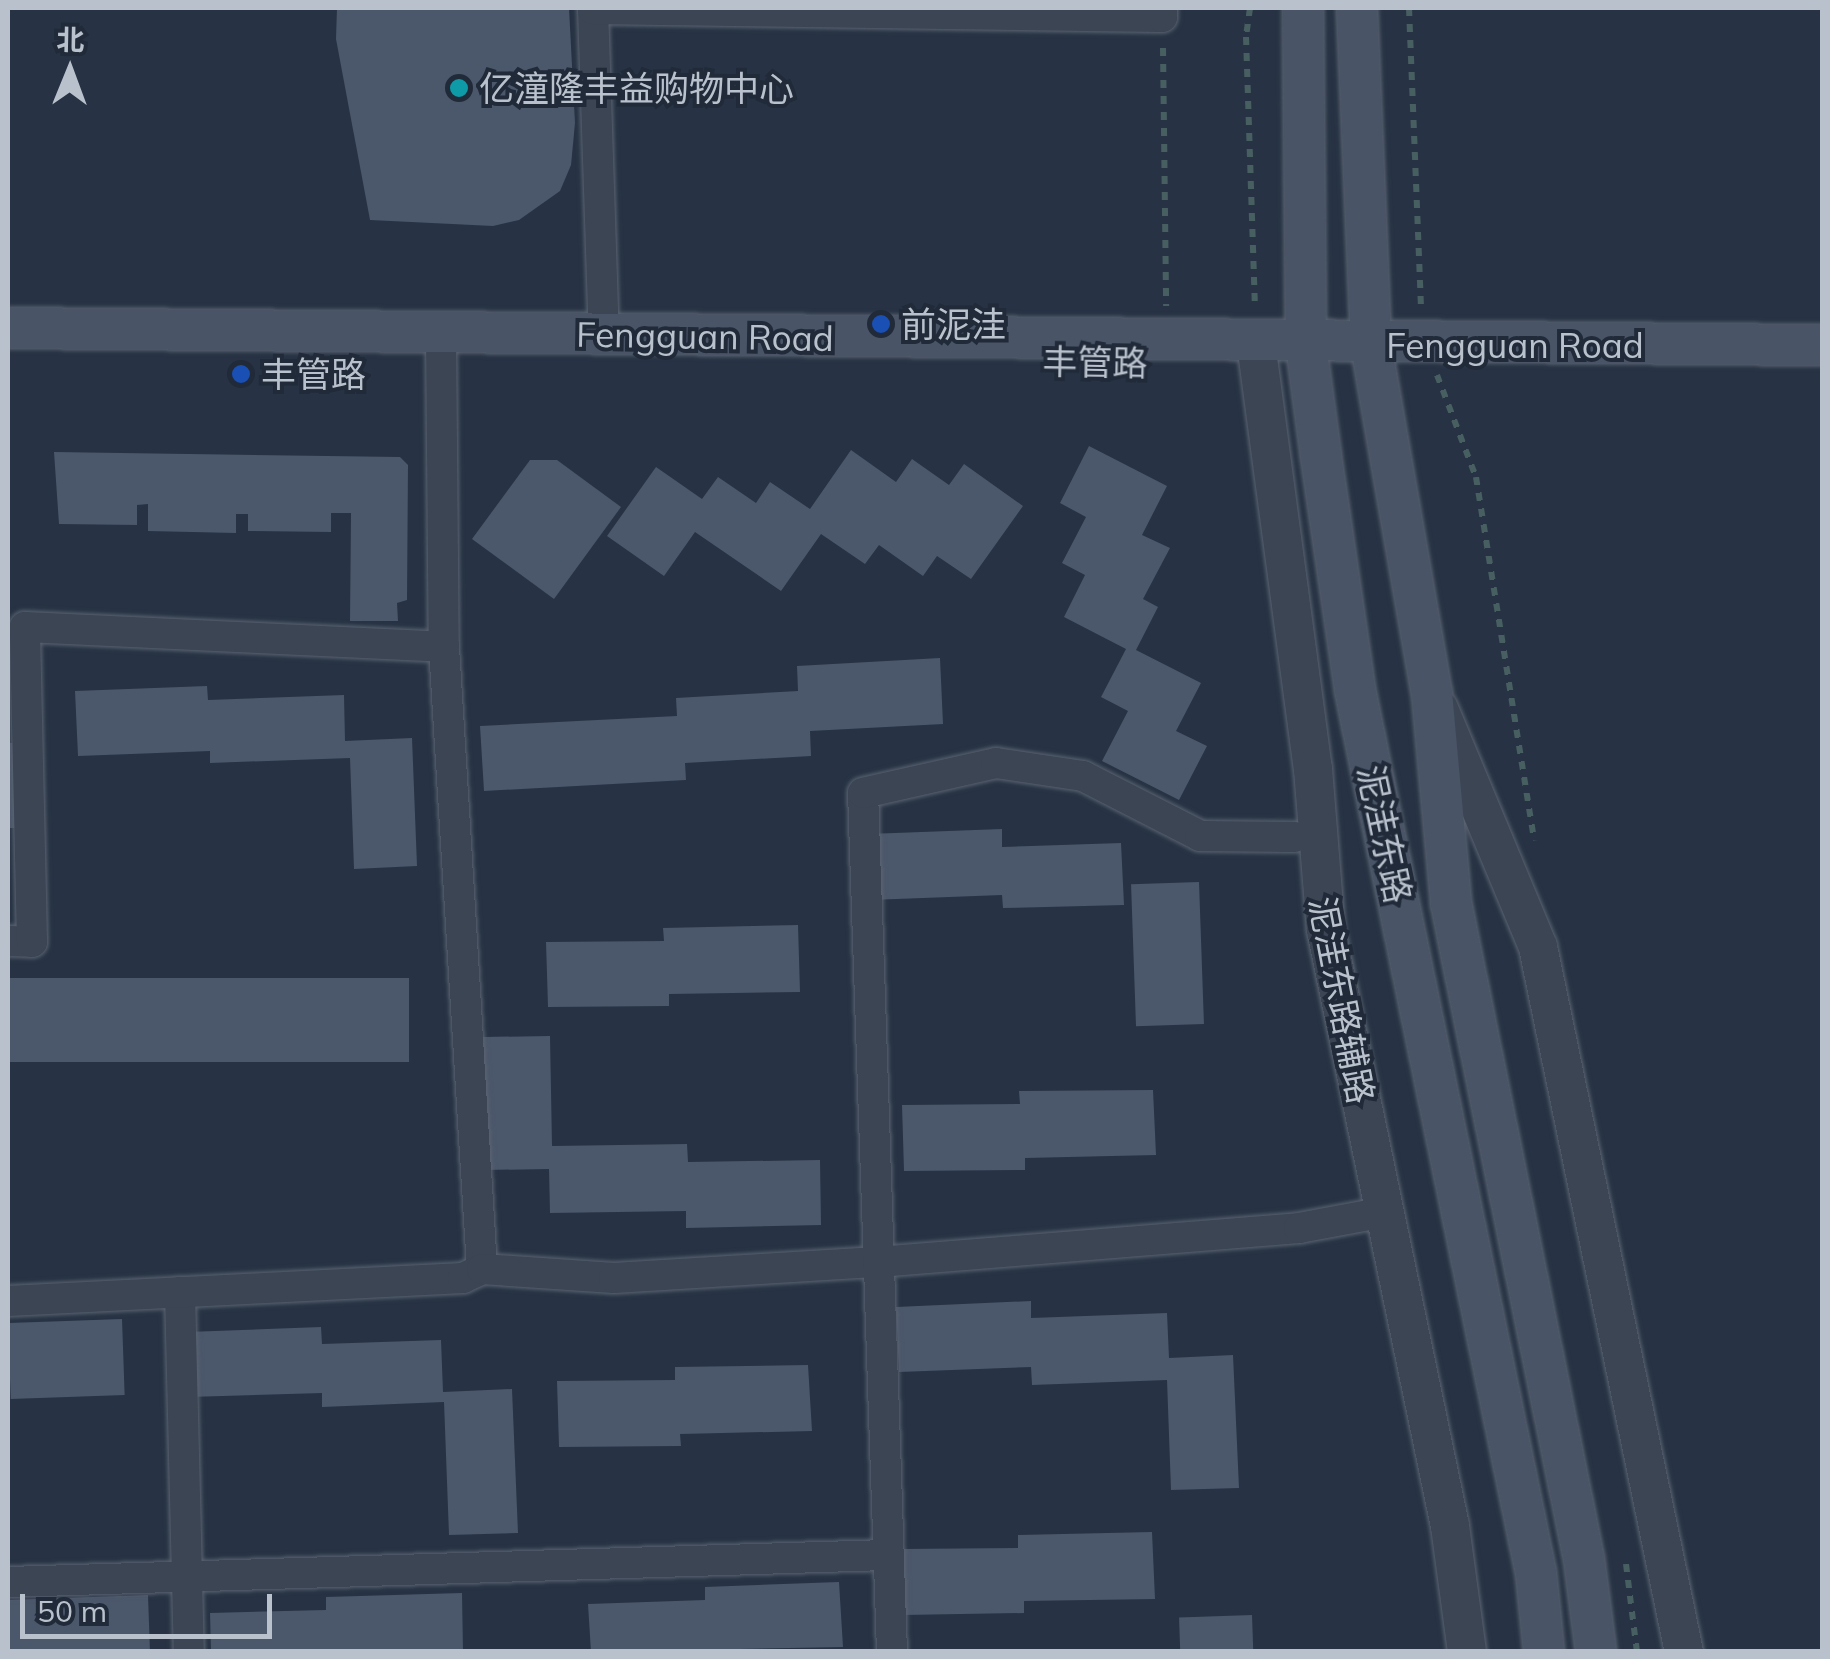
<!DOCTYPE html>
<meta charset="utf-8">
<style>
body{margin:0}
#map{position:relative;width:1830px;height:1659px;overflow:hidden;background:#273344;font-family:Mulish,"Noto Sans SC",sans-serif}
div>[style]{position:absolute}
.building>*{inset:0;background:#4b576b;transform-origin:0 0}
.path>*{height:6px;margin-top:-3px;transform-origin:0;background:repeating-linear-gradient(90deg,#475f61 0 8px,transparent 0 16px)}
.roads{filter:drop-shadow(0 0 2px #5a6371) drop-shadow(0 0 2px #5a6371)}
.minor>*{height:30px;margin:-15px;padding:0 15px;transform-origin:15px;border-radius:15px;background:#3b4554}
.tertiary>*{height:38px;margin:-19px;padding:0 19px;transform-origin:19px;border-radius:19px;background:#3b4554}
.secondary>*{height:40px;margin:-20px;padding:0 20px;transform-origin:20px;border-radius:20px;background:#495467}
.dots>*{width:28px;height:28px;translate:-50% -50%;box-sizing:border-box;border:5px solid #202a39;border-radius:50%}
span{translate:-50% -50%;white-space:nowrap;text-align:center;line-height:1.15;-webkit-text-stroke:8px #202a39;paint-order:stroke}
.poi-label{font-size:35px;color:#b9c1cd}
.left{translate:0 -50%;text-align:left}
.street-label{font-size:35px;color:#b9c1cd}
.frame{position:absolute;inset:0;border:10px solid #b9c1cd;pointer-events:none}
.north{position:absolute;left:20px;top:20px;width:100px;height:100px;-webkit-text-stroke:8px #202a39;paint-order:stroke;rotate:1deg;font-size:28px;font-weight:700;line-height:40px;text-align:center;color:#b9c1cd}
.north::after{content:'';display:block;margin:auto;width:35px;height:45px;background:#b9c1cd;clip-path:polygon(50% 0,100% 100%,50% 72%,0 100%)}
.scale{position:absolute;left:20px;top:1594px;width:252px;height:45px;box-sizing:border-box;border:5px solid #b9c1cd;border-top:0;padding-left:12px;font-size:30px;line-height:35px;white-space:nowrap;color:#b9c1cd;-webkit-text-stroke:8px #202a39;paint-order:stroke}
</style>
<div id="map">
<div class="building">
<div style="clip-path:polygon(337px 8px,569px 8px,575px 123px,571px 165px,560px 191px,519px 220px,493px 226px,370px 220px,336px 39px)"></div>
<div style="clip-path:polygon(1089px 446px,1167px 486px,1142px 535px,1170px 548px,1143px 599px,1158px 607px,1136px 650px,1201px 683px,1176px 731px,1207px 746px,1179px 800px,1102px 761px,1128px 711px,1101px 697px,1126px 649px,1064px 617px,1085px 575px,1062px 563px,1086px 517px,1060px 503px)"></div>
<div style="clip-path:polygon(851px 450px,896px 482px,912px 459px,949px 485px,964px 464px,1023px 506px,971px 579px,937px 556px,923px 576px,879px 545px,865px 564px,821px 534px,781px 591px,695px 532px,664px 576px,607px 536px,656px 467px,702px 499px,718px 477px,756px 503px,770px 482px,810px 509px)"></div>
<div style="clip-path:polygon(54px 452px,400px 457px,408px 465px,407px 600px,397px 603px,398px 621px,350px 621px,351px 513px,331px 513px,331px 532px,248px 531px,248px 514px,236px 514px,236px 533px,148px 531px,148px 504px,137px 505px,137px 525px,59px 524px)"></div>
<div style="clip-path:polygon(530px 460px,557px 460px,621px 507px,554px 599px,472px 539px)"></div>
<div style="clip-path:polygon(940px 658px,943px 724px,810px 731px,811px 756px,685px 763px,686px 780px,484px 791px,480px 726px,677px 716px,676px 698px,798px 691px,797px 666px)"></div>
<div style="clip-path:polygon(207px 686px,208px 700px,344px 695px,345px 741px,412px 738px,417px 866px,354px 869px,350px 758px,210px 763px,210px 751px,78px 756px,75px 691px)"></div>
<div style="clip-path:polygon(8px 743px,18px 743px,25px 828px,8px 828px)"></div>
<div style="clip-path:polygon(1002px 829px,1002px 847px,1121px 843px,1124px 905px,1003px 908px,1002px 895px,870px 900px,868px 834px)"></div>
<div style="left:1199px;top:882px;width:142px;height:68px;rotate:88deg"></div>
<div style="clip-path:polygon(798px 925px,800px 992px,669px 994px,669px 1006px,548px 1007px,546px 942px,664px 941px,663px 928px)"></div>
<div style="left:8px;top:978px;width:401px;height:84px"></div>
<div style="clip-path:polygon(550px 1036px,552px 1146px,687px 1144px,688px 1162px,820px 1160px,821px 1225px,686px 1228px,686px 1211px,550px 1213px,549px 1169px,485px 1170px,483px 1037px)"></div>
<div style="clip-path:polygon(1153px 1090px,1156px 1155px,1025px 1158px,1025px 1170px,904px 1171px,902px 1105px,1020px 1104px,1019px 1091px)"></div>
<div style="clip-path:polygon(1031px 1301px,1031px 1318px,1167px 1313px,1169px 1358px,1233px 1355px,1239px 1488px,1171px 1490px,1167px 1380px,1032px 1385px,1031px 1367px,899px 1372px,896px 1307px)"></div>
<div style="left:122px;top:1319px;width:76px;height:114px;rotate:88deg"></div>
<div style="clip-path:polygon(321px 1327px,322px 1344px,441px 1340px,443px 1392px,512px 1389px,518px 1533px,449px 1535px,444px 1402px,322px 1407px,322px 1393px,189px 1397px,187px 1332px)"></div>
<div style="clip-path:polygon(808px 1365px,812px 1431px,680px 1434px,681px 1446px,559px 1447px,557px 1381px,675px 1380px,675px 1367px)"></div>
<div style="clip-path:polygon(1152px 1532px,1155px 1599px,1024px 1601px,1024px 1613px,903px 1615px,901px 1549px,1018px 1548px,1018px 1535px)"></div>
<div style="clip-path:polygon(839px 1582px,843px 1647px,591px 1652px,588px 1604px,705px 1600px,705px 1587px)"></div>
<div style="clip-path:polygon(462px 1593px,463px 1652px,211px 1652px,210px 1613px,326px 1610px,326px 1597px)"></div>
<div style="left:148px;top:1595px;width:57px;height:140px;rotate:88deg"></div>
<div style="left:1252px;top:1615px;width:37px;height:73px;rotate:88deg"></div>
</div>
<div class="path">
<div style="left:1250px;top:8px;width:29px;rotate:98deg"></div>
<div style="left:1246px;top:37px;width:269px;rotate:88.1deg"></div>
<div style="left:1409px;top:8px;width:302px;rotate:87.7deg"></div>
<div style="left:1163px;top:48px;width:258px;rotate:89.3deg"></div>
<div style="left:1437px;top:375px;width:109px;rotate:69.1deg"></div>
<div style="left:1476px;top:477px;width:368px;rotate:80.9deg"></div>
<div style="left:1626px;top:1564px;width:89px;rotate:82.9deg"></div>
</div>
<div class="roads">
<div class="minor">
<div style="left:593px;top:8px;width:327px;rotate:88.1deg"></div>
<div style="left:593px;top:9px;width:569px;rotate:0.81deg"></div>
<div style="left:1162px;top:17px;width:9px;rotate:-90deg"></div>
<div style="left:441px;top:332px;width:315px;rotate:89.5deg"></div>
<div style="left:444px;top:647px;width:623px;rotate:86.5deg"></div>
<div style="left:8px;top:941px;width:24px;rotate:2deg"></div>
<div style="left:32px;top:942px;width:315px;rotate:-91.3deg"></div>
<div style="left:25px;top:627px;width:419px;rotate:2.7deg"></div>
<div style="left:180px;top:1292px;width:360px;rotate:88.6deg"></div>
<div style="left:8px;top:1301px;width:456px;rotate:-2.9deg"></div>
<div style="left:463px;top:1278px;width:21px;rotate:-25deg"></div>
<div style="left:482px;top:1269px;width:132px;rotate:3.9deg"></div>
<div style="left:614px;top:1278px;width:264px;rotate:-3.5deg"></div>
<div style="left:878px;top:1262px;width:422px;rotate:-4.6deg"></div>
<div style="left:1299px;top:1228px;width:87px;rotate:-10.5deg"></div>
<div style="left:8px;top:1582px;width:879px;rotate:-1.76deg"></div>
<div style="left:892px;top:1652px;width:859px;rotate:-91.93deg"></div>
<div style="left:863px;top:793px;width:136px;rotate:-12.7deg"></div>
<div style="left:996px;top:763px;width:88px;rotate:8.5deg"></div>
<div style="left:1083px;top:776px;width:131px;rotate:27.1deg"></div>
<div style="left:1200px;top:836px;width:94px;rotate:0.6deg"></div>
</div>
<div class="tertiary">
<div style="left:1256px;top:343px;width:430px;rotate:82.4deg"></div>
<div style="left:1313px;top:769px;width:162px;rotate:85.4deg"></div>
<div style="left:1326px;top:930px;width:609px;rotate:78.25deg"></div>
<div style="left:1450px;top:1526px;width:127px;rotate:82.3deg"></div>
<div style="left:1439px;top:709px;width:258px;rotate:67.4deg"></div>
<div style="left:1538px;top:947px;width:720px;rotate:78.3deg"></div>
</div>
<div class="secondary">
<div style="left:1303px;top:8px;width:337px;rotate:89.5deg"></div>
<div style="left:1306px;top:345px;width:112px;rotate:82.3deg"></div>
<div style="left:1321px;top:456px;width:236px;rotate:81.7deg"></div>
<div style="left:1355px;top:690px;width:901px;rotate:78.42deg"></div>
<div style="left:1536px;top:1573px;width:79px;rotate:84.2deg"></div>
<div style="left:1357px;top:8px;width:337px;rotate:87.6deg"></div>
<div style="left:1371px;top:345px;width:353px;rotate:80.1deg"></div>
<div style="left:1432px;top:693px;width:211px;rotate:84.8deg"></div>
<div style="left:1451px;top:903px;width:669px;rotate:78.54deg"></div>
<div style="left:1584px;top:1559px;width:94px;rotate:82.6deg"></div>
<div style="left:8px;top:328px;width:1814px;rotate:0.54deg"></div>
</div>
</div>
<div class="dots">
<div style="left:459px;top:88px;background:#0f9aa8"></div>
<div style="left:881px;top:324px;background:#1a4fb4"></div>
<div style="left:241px;top:374px;background:#1a4fb4"></div>
</div>
<div class="poi-label">
<span class="left" style="left:479px;top:88px">亿潼隆丰益购物中心</span>
<span class="left" style="left:901px;top:324px">前泥洼</span>
<span class="left" style="left:261px;top:374px">丰管路</span>
</div>
<div class="street-label">
<span style="left:705px;top:336px;rotate:1deg">Fengguan Road</span>
<span style="left:1515px;top:345px">Fengguan Road</span>
<span style="left:1095px;top:362px;rotate:1deg">丰管路</span>
<span style="left:1385px;top:834px;rotate:78deg">泥洼东路</span>
<span style="left:1342px;top:1000px;rotate:79deg">泥洼东路辅路</span>
</div>
<div class="frame"></div>
<div class="north">北</div>
<div class="scale">50 m</div>
</div>
